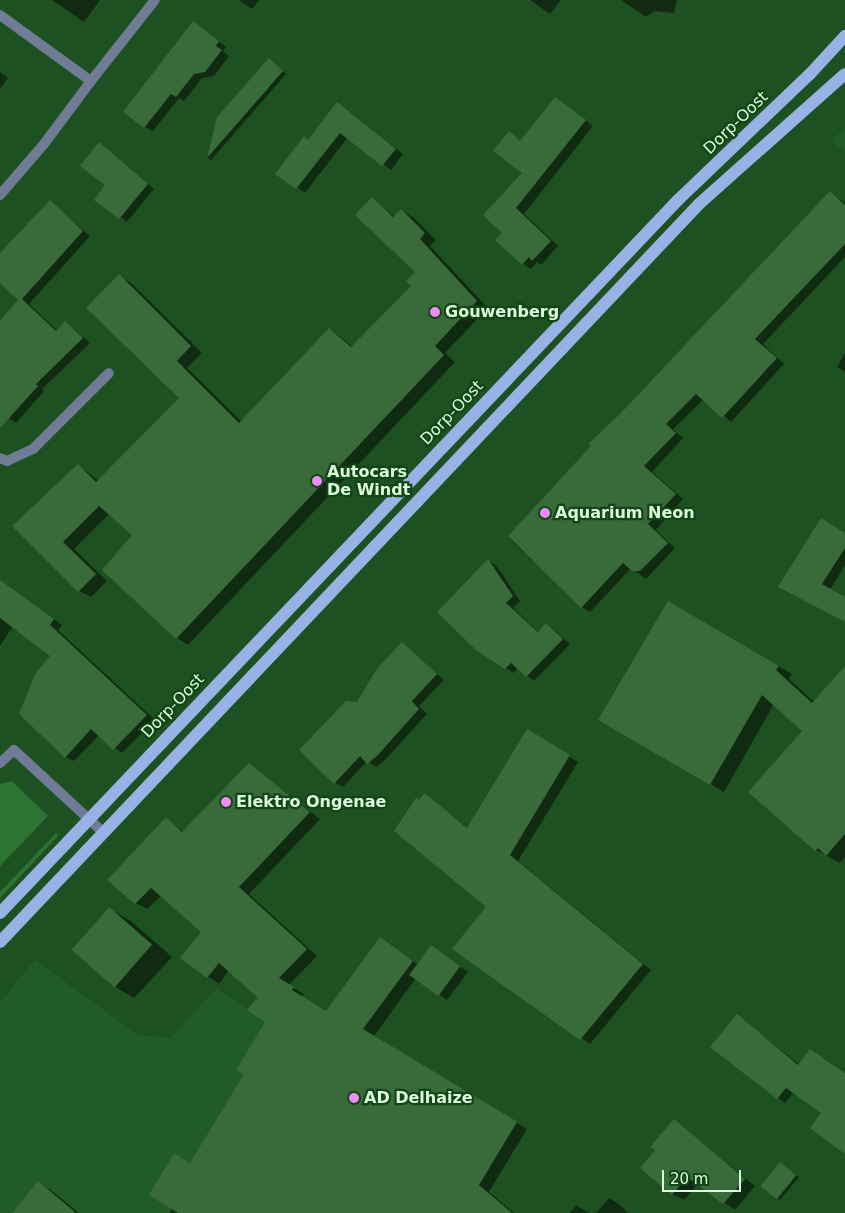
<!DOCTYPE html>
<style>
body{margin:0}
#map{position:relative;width:845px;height:1213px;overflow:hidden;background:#1e5121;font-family:"DejaVu Sans",sans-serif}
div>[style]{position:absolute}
.built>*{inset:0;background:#215b25}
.green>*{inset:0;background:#2b7431}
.shadow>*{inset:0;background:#0007}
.building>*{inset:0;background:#386b39;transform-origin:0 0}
.street>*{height:10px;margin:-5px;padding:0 5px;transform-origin:5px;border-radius:5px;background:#707c96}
.primary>*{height:12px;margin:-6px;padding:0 6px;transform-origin:6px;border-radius:6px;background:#99b2e6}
.dots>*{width:14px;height:14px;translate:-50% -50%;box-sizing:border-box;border:2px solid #114616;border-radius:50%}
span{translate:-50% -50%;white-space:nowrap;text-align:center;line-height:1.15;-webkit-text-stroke:4.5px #114616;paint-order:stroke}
.street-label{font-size:16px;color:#ddf8dc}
.poi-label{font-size:16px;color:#ddf8dc;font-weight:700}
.left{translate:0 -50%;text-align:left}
.scale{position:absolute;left:662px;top:1170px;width:79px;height:22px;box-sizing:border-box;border:2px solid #ddf8dc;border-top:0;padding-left:6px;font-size:15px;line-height:18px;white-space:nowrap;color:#ddf8dc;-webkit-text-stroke:4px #114616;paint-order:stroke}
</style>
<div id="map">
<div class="built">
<div style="clip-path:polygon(845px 127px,845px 152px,832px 141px)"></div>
<div style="clip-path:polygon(35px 960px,138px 1035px,170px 1038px,217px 989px,247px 1009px,277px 976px,293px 987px,291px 990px,383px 1045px,385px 1042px,517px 1121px,482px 1181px,454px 1213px,0 1213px,0 1003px)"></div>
</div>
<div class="green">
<div style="clip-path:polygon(12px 781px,48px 816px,0 866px,0 784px)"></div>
<div style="clip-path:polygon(56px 833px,58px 836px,0 898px,0 892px)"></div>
</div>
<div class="shadow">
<div style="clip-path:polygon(52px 0,100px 0,84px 22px)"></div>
<div style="clip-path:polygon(239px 0,259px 0,252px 9px)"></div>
<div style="clip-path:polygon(530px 0,561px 0,550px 14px)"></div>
<div style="clip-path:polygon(621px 0,677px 0,674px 13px,654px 11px,646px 17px)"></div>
<div style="clip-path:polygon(193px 23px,226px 47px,223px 51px,229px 56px,214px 76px,202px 78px,184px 101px,179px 98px,153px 131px,145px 127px)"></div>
<div style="clip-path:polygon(273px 62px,286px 74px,211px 160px,208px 158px,218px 118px)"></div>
<div style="clip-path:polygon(0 72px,8px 78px,0 89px)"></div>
<div style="clip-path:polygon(556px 98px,593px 126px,524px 214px,558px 246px,541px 265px,537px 262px,531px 269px,523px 264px,503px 233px,523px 172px,509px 133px,521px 141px)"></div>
<div style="clip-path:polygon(345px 109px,403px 154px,391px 170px,348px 137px,305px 193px,277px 173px)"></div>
<div style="clip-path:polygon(99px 144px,154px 189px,127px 222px,96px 199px,107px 185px)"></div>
<div style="clip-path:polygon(831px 193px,845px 203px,845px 257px,763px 344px,784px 364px,731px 422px,704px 399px,673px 429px,683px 438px,652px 472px,683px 499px,656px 530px,675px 548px,646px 579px,631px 568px,590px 612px,582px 607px,509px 538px)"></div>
<div style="clip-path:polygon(372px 199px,395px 217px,401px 211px,413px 217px,436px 240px,430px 246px,488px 308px,445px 353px,455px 362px,188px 645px,177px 638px,134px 535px,110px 513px,74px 549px,107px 581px,91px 597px,79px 591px,14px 526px,78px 465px,99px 481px,181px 398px,119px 276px,131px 283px,202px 353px,187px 368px,242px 422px,330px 329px,353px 347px,413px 286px,416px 272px)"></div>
<div style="clip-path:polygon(50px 202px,90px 236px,29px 304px,58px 331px,66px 322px,90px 343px,42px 389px,44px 391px,16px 423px,0 412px,0 323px,20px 300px,0 282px,0 255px)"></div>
<div style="clip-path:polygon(845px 353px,845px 372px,837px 367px)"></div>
<div style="clip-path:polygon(845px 534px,845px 565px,830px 590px,845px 598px,845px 622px,781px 586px)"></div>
<div style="clip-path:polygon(488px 561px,496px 565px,520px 601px,513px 608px,539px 632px,547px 624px,570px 644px,534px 681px,518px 668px,513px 673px,506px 668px)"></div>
<div style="clip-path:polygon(14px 591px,62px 625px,58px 630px,155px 720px,122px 753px,99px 735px,74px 761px,66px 757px,52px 656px,13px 626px,0 646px,0 595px)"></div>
<div style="clip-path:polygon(668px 602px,792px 674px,789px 679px,814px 702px,845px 678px,845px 857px,840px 863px,816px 850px,803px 731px,774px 704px,724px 792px,600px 720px)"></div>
<div style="clip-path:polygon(402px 643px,444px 680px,419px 706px,427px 714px,385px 760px,376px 767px,367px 761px,343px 787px,335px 783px,358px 703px)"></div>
<div style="clip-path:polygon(527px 731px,578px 762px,518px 861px,651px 970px,590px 1044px,454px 949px,487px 907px,419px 801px,425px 795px,468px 828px)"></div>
<div style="clip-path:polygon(249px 764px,320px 819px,249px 894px,317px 956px,289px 985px,304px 994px,302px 997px,326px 1012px,380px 939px,417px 964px,431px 946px,468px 972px,447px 1000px,416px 978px,374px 1036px,527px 1129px,489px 1192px,514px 1213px,170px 1213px,191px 1165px,245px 1074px,267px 1022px,260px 998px,229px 970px,219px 984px,182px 958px,202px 932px,161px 896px,147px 909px,136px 903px,166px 819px,184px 832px)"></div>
<div style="clip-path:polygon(109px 909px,131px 921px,172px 957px,134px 998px,112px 985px,94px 924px)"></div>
<div style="clip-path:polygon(737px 1016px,800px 1065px,824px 1058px,845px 1073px,845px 1153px,823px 1113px,794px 1092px,785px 1103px,778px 1098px,712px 1047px)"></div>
<div style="clip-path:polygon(674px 1121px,755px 1186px,735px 1210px,698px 1184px,684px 1200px,672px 1194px,657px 1150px)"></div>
<div style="clip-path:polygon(781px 1163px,799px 1177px,780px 1200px,776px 1198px)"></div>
<div style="clip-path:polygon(39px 1183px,51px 1190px,79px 1213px,14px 1213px)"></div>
<div style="clip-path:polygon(609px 1198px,617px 1203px,628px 1213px,596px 1213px)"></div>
<div style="clip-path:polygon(576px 1205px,584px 1210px,589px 1213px,570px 1213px)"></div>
</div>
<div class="building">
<div style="clip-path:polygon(193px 21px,219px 41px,216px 46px,222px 50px,205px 72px,194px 74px,176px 97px,171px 94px,144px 128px,123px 112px)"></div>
<div style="clip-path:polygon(269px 58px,283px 71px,207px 158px,217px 117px)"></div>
<div style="clip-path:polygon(555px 97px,586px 120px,516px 208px,551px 241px,532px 261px,529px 257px,522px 265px,495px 240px,502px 233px,483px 215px,522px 173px,493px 151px,509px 131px,520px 141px)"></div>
<div style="clip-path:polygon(337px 102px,396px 149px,382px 166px,340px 133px,296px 189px,275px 174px,304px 136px,308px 140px)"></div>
<div style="clip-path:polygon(99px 142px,148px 184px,119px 219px,94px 200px,105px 185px,80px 166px)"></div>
<div style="clip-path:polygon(830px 191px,845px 205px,845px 244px,755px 339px,777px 358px,722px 418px,696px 394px,666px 424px,676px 433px,644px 466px,676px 494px,648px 524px,668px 543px,640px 571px,632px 571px,623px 563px,581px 608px,508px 536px,591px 446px,588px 444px,621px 413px)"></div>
<div style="clip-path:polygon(372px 197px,393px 217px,401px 209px,425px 233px,420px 239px,477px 301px,435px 346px,444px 355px,176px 639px,102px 570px,132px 535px,99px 506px,63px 542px,96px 574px,78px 592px,12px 526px,78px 464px,96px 482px,179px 398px,86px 308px,119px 274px,191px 346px,177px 361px,239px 423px,329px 328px,351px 347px,411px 286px,406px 281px,415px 272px,355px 215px)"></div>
<div style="clip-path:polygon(50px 200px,83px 231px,22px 299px,56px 331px,65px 321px,83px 338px,36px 384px,38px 386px,0 428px,0 321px,18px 300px,0 283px,0 253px)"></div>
<div style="clip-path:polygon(821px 518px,845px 533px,845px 548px,822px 584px,845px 597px,845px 622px,778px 587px)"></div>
<div style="clip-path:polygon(488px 559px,513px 596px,506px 603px,538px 632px,546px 623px,563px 639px,526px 677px,511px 663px,505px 669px,477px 651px,437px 612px)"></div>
<div style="clip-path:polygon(0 580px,54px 619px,50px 625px,147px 715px,113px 750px,91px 729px,65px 758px,19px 714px,35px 674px,50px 656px,0 618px)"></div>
<div style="clip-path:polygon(668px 601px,779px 666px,776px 670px,812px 703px,845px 666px,845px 834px,826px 856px,818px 848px,815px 851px,748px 792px,802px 731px,762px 695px,710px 785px,598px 720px)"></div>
<div style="clip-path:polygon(402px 642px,437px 674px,412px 701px,419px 709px,377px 756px,367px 764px,360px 756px,334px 784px,299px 750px,346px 701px,357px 702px,376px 670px)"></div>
<div style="clip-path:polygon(527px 729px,570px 755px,510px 855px,643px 964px,580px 1040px,452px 949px,486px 907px,394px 831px,416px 798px,419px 800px,425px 793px,467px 828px)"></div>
<div style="clip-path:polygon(249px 763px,310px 812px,239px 887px,307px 949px,279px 978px,294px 987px,292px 990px,326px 1011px,380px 937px,413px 961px,363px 1029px,517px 1122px,479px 1185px,512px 1213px,178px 1213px,149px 1195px,174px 1153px,190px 1163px,244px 1074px,236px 1070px,265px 1022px,247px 1010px,258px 998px,219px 963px,207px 978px,180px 958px,201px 932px,151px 888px,135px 904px,107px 880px,166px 817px,182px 832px)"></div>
<div style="left:109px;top:907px;width:57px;height:57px;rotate:41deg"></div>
<div style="left:431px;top:945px;width:36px;height:37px;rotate:36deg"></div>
<div style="clip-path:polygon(737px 1014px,798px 1065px,810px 1049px,845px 1073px,845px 1154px,810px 1128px,821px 1113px,786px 1088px,777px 1099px,710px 1047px)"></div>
<div style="clip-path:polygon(674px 1119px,745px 1179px,723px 1204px,687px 1177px,672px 1195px,640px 1168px,655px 1150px,650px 1147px)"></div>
<div style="left:780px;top:1162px;width:21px;height:31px;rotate:39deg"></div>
<div style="clip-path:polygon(38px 1181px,76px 1213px,12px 1213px)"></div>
</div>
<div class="street">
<div style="left:0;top:15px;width:112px;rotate:36deg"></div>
<div style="left:91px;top:81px;width:103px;rotate:-51.7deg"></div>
<div style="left:0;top:195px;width:67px;rotate:-49.2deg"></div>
<div style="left:44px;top:144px;width:79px;rotate:-53.3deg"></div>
<div style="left:0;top:458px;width:8px;rotate:23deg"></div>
<div style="left:7px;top:461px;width:29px;rotate:-25deg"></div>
<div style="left:33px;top:449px;width:107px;rotate:-45deg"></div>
<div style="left:0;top:763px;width:19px;rotate:-43deg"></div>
<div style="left:14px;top:750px;width:122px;rotate:42.7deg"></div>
</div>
<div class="primary">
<div style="left:0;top:913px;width:984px;rotate:-46.44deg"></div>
<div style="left:678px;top:200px;width:182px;rotate:-43.7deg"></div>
<div style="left:810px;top:74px;width:52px;rotate:-47.4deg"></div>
<div style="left:0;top:942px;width:1016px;rotate:-46.55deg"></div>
<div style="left:699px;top:204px;width:195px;rotate:-41.7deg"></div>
</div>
<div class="dots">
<div style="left:435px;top:312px;background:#ef8bf6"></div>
<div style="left:317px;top:481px;background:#ef8bf6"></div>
<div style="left:545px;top:513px;background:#ef8bf6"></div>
<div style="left:226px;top:802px;background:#ef8bf6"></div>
<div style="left:354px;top:1098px;background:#ef8bf6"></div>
</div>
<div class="street-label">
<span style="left:736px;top:123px;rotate:-44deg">Dorp-Oost</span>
<span style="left:452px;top:413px;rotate:-46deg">Dorp-Oost</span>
<span style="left:173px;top:706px;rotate:-46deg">Dorp-Oost</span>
</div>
<div class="poi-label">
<span class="left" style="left:445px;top:312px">Gouwenberg</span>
<span class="left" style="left:327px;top:481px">Autocars<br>De Windt</span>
<span class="left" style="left:555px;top:513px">Aquarium Neon</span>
<span class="left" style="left:236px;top:802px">Elektro Ongenae</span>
<span class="left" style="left:364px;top:1098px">AD Delhaize</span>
</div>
<div class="scale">20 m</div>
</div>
